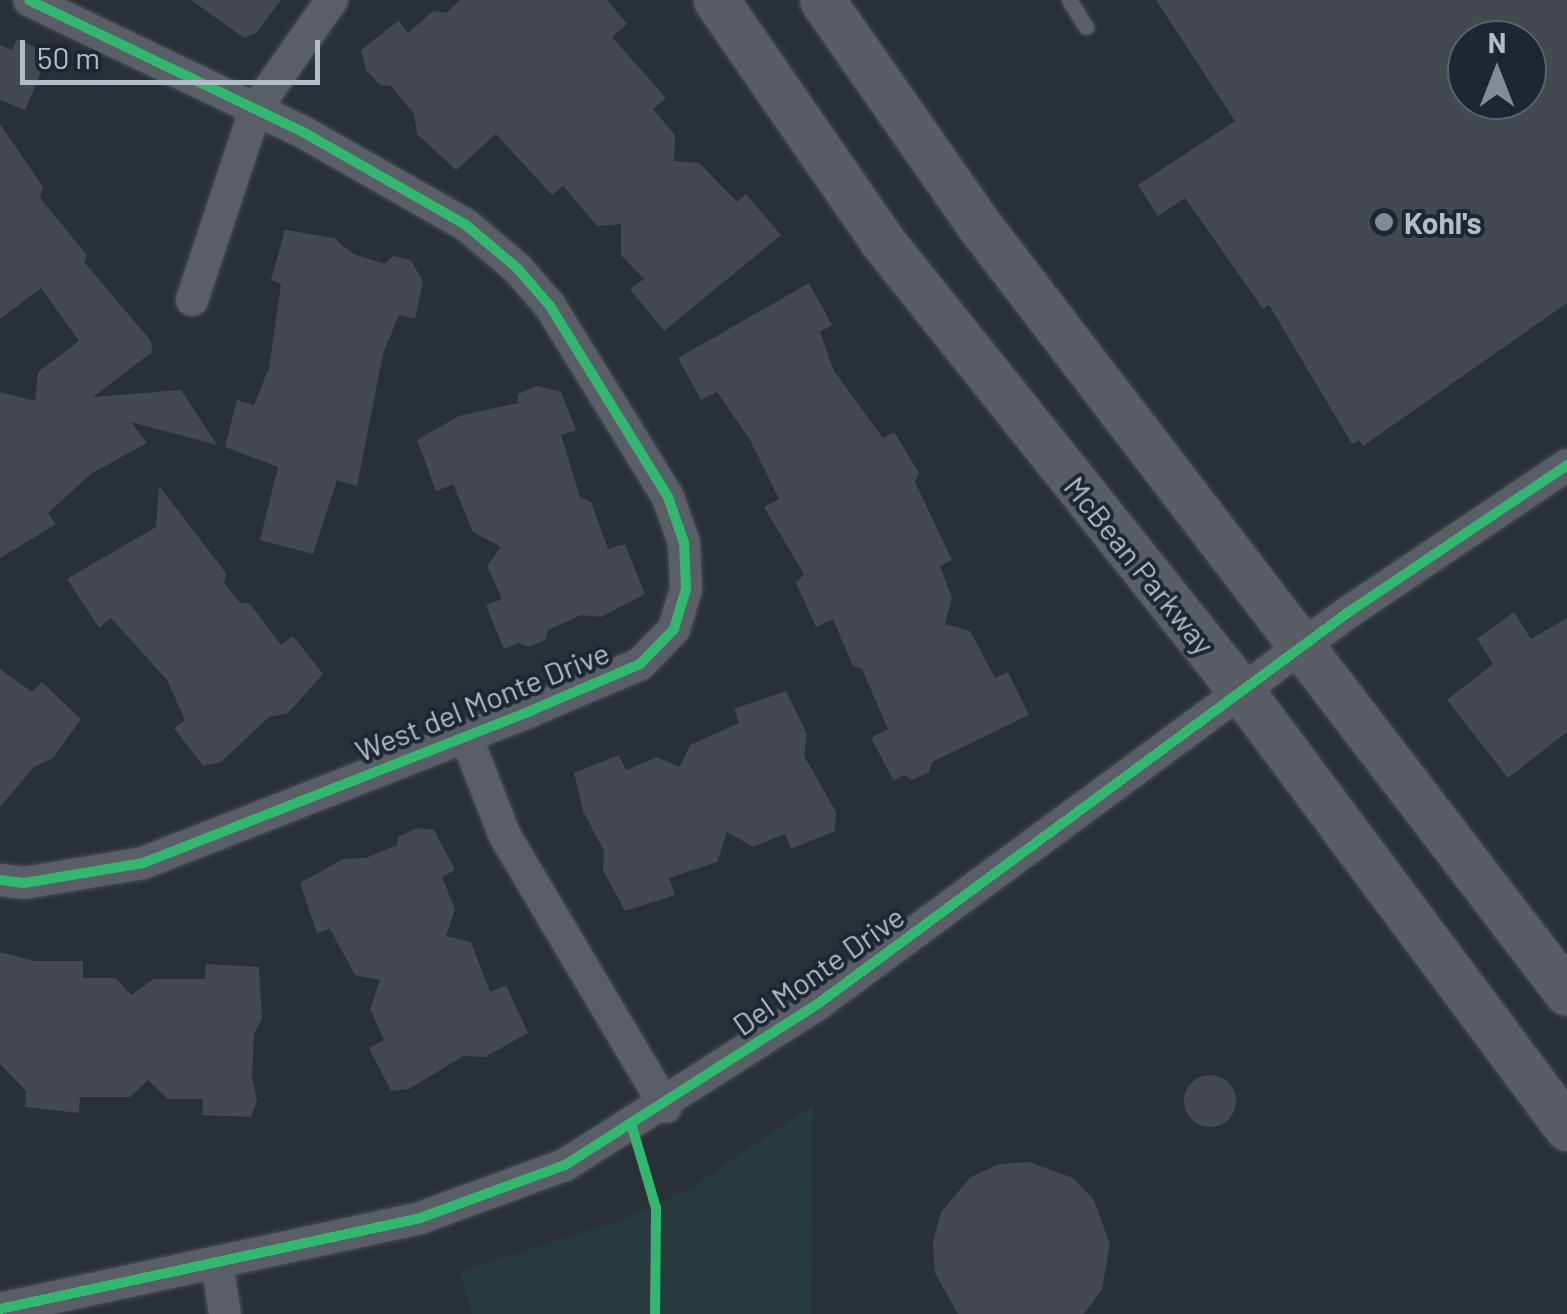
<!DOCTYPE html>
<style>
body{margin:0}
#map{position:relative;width:1567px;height:1314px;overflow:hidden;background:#2a3038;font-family:Barlow,sans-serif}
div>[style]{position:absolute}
.green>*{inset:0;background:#273a3e}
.building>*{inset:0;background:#444950}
.round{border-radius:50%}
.roads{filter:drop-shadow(0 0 2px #484c53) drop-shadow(0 0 2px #484c53)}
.lane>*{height:15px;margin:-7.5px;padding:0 7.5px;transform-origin:7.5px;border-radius:7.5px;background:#5a5e66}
.street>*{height:32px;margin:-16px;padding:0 16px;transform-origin:16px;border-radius:16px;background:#5a5e66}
.secondary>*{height:45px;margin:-22.5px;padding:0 22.5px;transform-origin:22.5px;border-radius:22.5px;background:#595d64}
.cycleway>*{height:10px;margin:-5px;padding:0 5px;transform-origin:5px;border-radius:5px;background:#33b770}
.dots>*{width:28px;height:28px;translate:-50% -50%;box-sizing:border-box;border:5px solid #1d2633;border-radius:50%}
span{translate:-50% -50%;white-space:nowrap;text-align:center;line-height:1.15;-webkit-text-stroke:8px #1d2633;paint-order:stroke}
.poi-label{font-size:30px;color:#b4bcc9;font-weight:700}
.left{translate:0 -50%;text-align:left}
.street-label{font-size:30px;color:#b4bcc9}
.north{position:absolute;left:1447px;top:20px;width:100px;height:100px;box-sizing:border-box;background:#1d2633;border:2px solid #59626f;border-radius:50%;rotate:0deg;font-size:28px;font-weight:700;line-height:40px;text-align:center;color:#b4bcc9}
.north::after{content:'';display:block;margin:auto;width:35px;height:45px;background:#848b96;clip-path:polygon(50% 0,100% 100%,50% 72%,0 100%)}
.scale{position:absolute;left:20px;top:40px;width:300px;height:45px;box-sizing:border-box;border:5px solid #b4bcc9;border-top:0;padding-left:12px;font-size:30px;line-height:35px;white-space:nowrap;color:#b4bcc9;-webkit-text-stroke:8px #1d2633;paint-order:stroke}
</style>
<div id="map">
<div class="green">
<div style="clip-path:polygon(813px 1105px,811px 1314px,472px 1314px,460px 1272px,627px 1218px,693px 1187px)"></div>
</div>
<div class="building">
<div style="clip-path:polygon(191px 0,281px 0,256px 33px,244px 38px)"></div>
<div style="clip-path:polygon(460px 0,607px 0,627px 24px,612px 37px,666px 98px,653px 109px,675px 135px,674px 161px,699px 163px,737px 202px,746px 194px,781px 235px,664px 331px,630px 289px,644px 279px,621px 255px,621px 224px,597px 226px,563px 186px,552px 195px,496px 134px,456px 170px,417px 134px,414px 114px,391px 86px,380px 85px,366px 70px,361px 50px,398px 21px,408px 33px,433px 11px,446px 13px)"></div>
<div style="clip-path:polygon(evenodd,1156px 0,1567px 0,1567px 303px,1363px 446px,1359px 440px,1352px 444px,1269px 305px,1263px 309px,1185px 198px,1158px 216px,1138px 185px,1235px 121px,1156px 0,1467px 40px,1527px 40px,1527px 100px,1467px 100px,1467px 40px)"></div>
<div style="clip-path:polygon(17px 39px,49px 53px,25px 110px,0 100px,0 45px,12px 50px)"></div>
<div style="clip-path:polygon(0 124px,43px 187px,40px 198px,87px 255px,84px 262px,151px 341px,152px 352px,93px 397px,181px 390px,217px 445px,131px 422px,147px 443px,92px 473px,48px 513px,56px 524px,0 558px,0 392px,35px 401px,38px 372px,79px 341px,41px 288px,0 319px)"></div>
<div style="clip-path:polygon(285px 230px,334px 238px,353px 254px,385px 264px,393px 256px,411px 260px,423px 282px,415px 319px,399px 315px,383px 354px,357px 486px,337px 480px,313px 554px,260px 540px,278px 467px,225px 447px,237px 400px,254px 405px,269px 368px,281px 284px,271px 280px)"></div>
<div style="clip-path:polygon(809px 283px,832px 325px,820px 332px,834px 371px,883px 438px,894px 432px,919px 473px,915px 482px,952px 560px,940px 566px,952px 598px,945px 624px,970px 631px,995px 678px,1008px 672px,1029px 715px,932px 762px,929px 772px,912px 780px,904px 775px,894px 781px,871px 738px,888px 729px,862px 669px,853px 666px,833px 619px,816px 627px,796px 583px,804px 574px,764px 507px,779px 499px,750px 440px,717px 392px,701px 400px,678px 358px)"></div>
<div style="clip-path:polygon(537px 386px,561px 392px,576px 430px,561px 435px,580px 497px,591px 502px,608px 549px,625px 544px,645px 594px,601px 617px,581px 615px,548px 630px,545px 640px,529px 647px,519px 643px,504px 649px,486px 605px,502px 599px,487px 566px,501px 547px,473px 532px,453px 484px,436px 491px,417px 440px,459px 416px,518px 403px,518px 394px)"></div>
<div style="clip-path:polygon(159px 486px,226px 573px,224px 583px,240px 603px,250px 604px,281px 645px,293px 636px,323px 674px,288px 713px,269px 717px,221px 762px,203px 766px,174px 728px,185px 720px,167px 680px,111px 618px,99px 628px,67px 579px,156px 527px)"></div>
<div style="clip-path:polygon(1514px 612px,1531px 639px,1567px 618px,1567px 732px,1508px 778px,1447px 700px,1493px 664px,1477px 639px)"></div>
<div style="clip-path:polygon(0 669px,32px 692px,42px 682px,81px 719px,53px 758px,34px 767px,0 807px)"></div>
<div style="clip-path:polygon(786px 691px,807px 734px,804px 756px,836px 812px,835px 831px,791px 849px,785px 834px,753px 847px,727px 832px,717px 862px,669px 878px,675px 895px,625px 911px,603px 870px,604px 851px,583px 811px,574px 773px,619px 755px,626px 770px,657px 757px,680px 767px,690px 745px,739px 723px,734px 709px)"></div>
<div style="clip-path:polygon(417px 828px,434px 830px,455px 870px,442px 877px,455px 909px,446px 936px,471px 942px,490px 992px,506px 985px,528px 1033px,485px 1057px,463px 1056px,409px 1089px,391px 1091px,369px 1048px,384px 1040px,370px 1009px,380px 980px,355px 975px,330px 929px,317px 933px,300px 883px,343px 859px,366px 858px,397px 845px,398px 837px)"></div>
<div style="clip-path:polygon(0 952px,34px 961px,83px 961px,83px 978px,116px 978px,131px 995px,154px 979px,205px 979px,206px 964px,259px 967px,262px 1018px,254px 1034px,252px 1076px,257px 1101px,251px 1117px,202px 1115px,203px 1099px,168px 1099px,148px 1080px,130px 1097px,80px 1097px,79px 1113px,25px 1107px,26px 1091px,0 1064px)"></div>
<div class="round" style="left:1184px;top:1075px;width:52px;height:52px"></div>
<div style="clip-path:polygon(1029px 1162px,1073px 1178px,1094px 1200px,1110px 1244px,1102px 1289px,1084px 1314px,958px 1314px,935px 1273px,933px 1242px,941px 1212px,971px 1177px,999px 1164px)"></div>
</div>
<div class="roads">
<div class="lane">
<div style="left:1069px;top:0;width:32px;rotate:58deg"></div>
</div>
<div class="street">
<div style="left:192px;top:300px;width:202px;rotate:-71.6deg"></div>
<div style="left:256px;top:108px;width:132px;rotate:-54.9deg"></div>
<div style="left:466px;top:736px;width:107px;rotate:68.7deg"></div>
<div style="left:505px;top:836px;width:315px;rotate:59.3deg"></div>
<div style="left:0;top:880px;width:24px;rotate:7deg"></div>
<div style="left:24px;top:883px;width:121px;rotate:-9.5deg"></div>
<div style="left:143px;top:863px;width:416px;rotate:-21.4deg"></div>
<div style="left:530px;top:711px;width:120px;rotate:-23.1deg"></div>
<div style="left:640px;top:664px;width:49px;rotate:-45.8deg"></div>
<div style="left:674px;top:629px;width:42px;rotate:-73.3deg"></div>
<div style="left:686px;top:589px;width:46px;rotate:-92.5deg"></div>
<div style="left:684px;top:543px;width:49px;rotate:-109.2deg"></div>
<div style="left:668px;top:497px;width:225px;rotate:-121.7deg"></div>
<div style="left:550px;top:306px;width:50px;rotate:-131deg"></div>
<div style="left:517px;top:268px;width:67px;rotate:-139.9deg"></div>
<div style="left:466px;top:225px;width:185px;rotate:-150.3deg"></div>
<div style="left:305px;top:133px;width:306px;rotate:-154.3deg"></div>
<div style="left:217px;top:1263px;width:52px;rotate:81.1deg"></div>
<div style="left:0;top:1309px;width:430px;rotate:-12.2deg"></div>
<div style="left:420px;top:1218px;width:154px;rotate:-20.1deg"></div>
<div style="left:565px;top:1165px;width:301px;rotate:-32.5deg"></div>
<div style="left:819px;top:1003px;width:660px;rotate:-36.44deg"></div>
<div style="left:1350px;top:611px;width:262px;rotate:-33.9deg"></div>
</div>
<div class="secondary">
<div style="left:716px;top:0;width:294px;rotate:55.4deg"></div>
<div style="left:883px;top:242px;width:576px;rotate:51.42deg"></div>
<div style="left:1242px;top:692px;width:544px;rotate:53.3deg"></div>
<div style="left:822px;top:0;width:279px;rotate:55.1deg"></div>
<div style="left:982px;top:229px;width:962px;rotate:52.56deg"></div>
</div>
</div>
<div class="cycleway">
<div style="left:0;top:880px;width:24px;rotate:7deg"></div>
<div style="left:24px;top:883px;width:121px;rotate:-9.5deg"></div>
<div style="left:143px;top:863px;width:416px;rotate:-21.4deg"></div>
<div style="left:530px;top:711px;width:120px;rotate:-23.1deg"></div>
<div style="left:640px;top:664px;width:49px;rotate:-45.8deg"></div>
<div style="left:674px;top:629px;width:42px;rotate:-73.3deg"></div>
<div style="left:686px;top:589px;width:46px;rotate:-92.5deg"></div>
<div style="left:684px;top:543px;width:49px;rotate:-109.2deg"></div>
<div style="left:668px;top:497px;width:225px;rotate:-121.7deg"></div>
<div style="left:550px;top:306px;width:50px;rotate:-131deg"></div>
<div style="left:517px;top:268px;width:67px;rotate:-139.9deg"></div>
<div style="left:466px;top:225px;width:185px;rotate:-150.3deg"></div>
<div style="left:305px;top:133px;width:306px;rotate:-154.3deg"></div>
<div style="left:632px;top:1127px;width:84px;rotate:73.5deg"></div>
<div style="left:656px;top:1208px;width:106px;rotate:90.5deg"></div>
<div style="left:0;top:1309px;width:430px;rotate:-12.2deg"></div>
<div style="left:420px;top:1218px;width:154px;rotate:-20.1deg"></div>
<div style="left:565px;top:1165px;width:301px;rotate:-32.5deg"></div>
<div style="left:819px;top:1003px;width:660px;rotate:-36.44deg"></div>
<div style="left:1350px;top:611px;width:262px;rotate:-33.9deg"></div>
</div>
<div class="dots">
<div style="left:1384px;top:222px;background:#848b96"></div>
</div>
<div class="poi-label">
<span class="left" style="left:1404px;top:222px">Kohl's</span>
</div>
<div class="street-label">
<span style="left:1140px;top:565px;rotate:51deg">McBean Parkway</span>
<span style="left:482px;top:701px;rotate:-22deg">West del Monte Drive</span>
<span style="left:818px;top:970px;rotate:-35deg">Del Monte Drive</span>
</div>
<div class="north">N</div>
<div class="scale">50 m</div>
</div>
